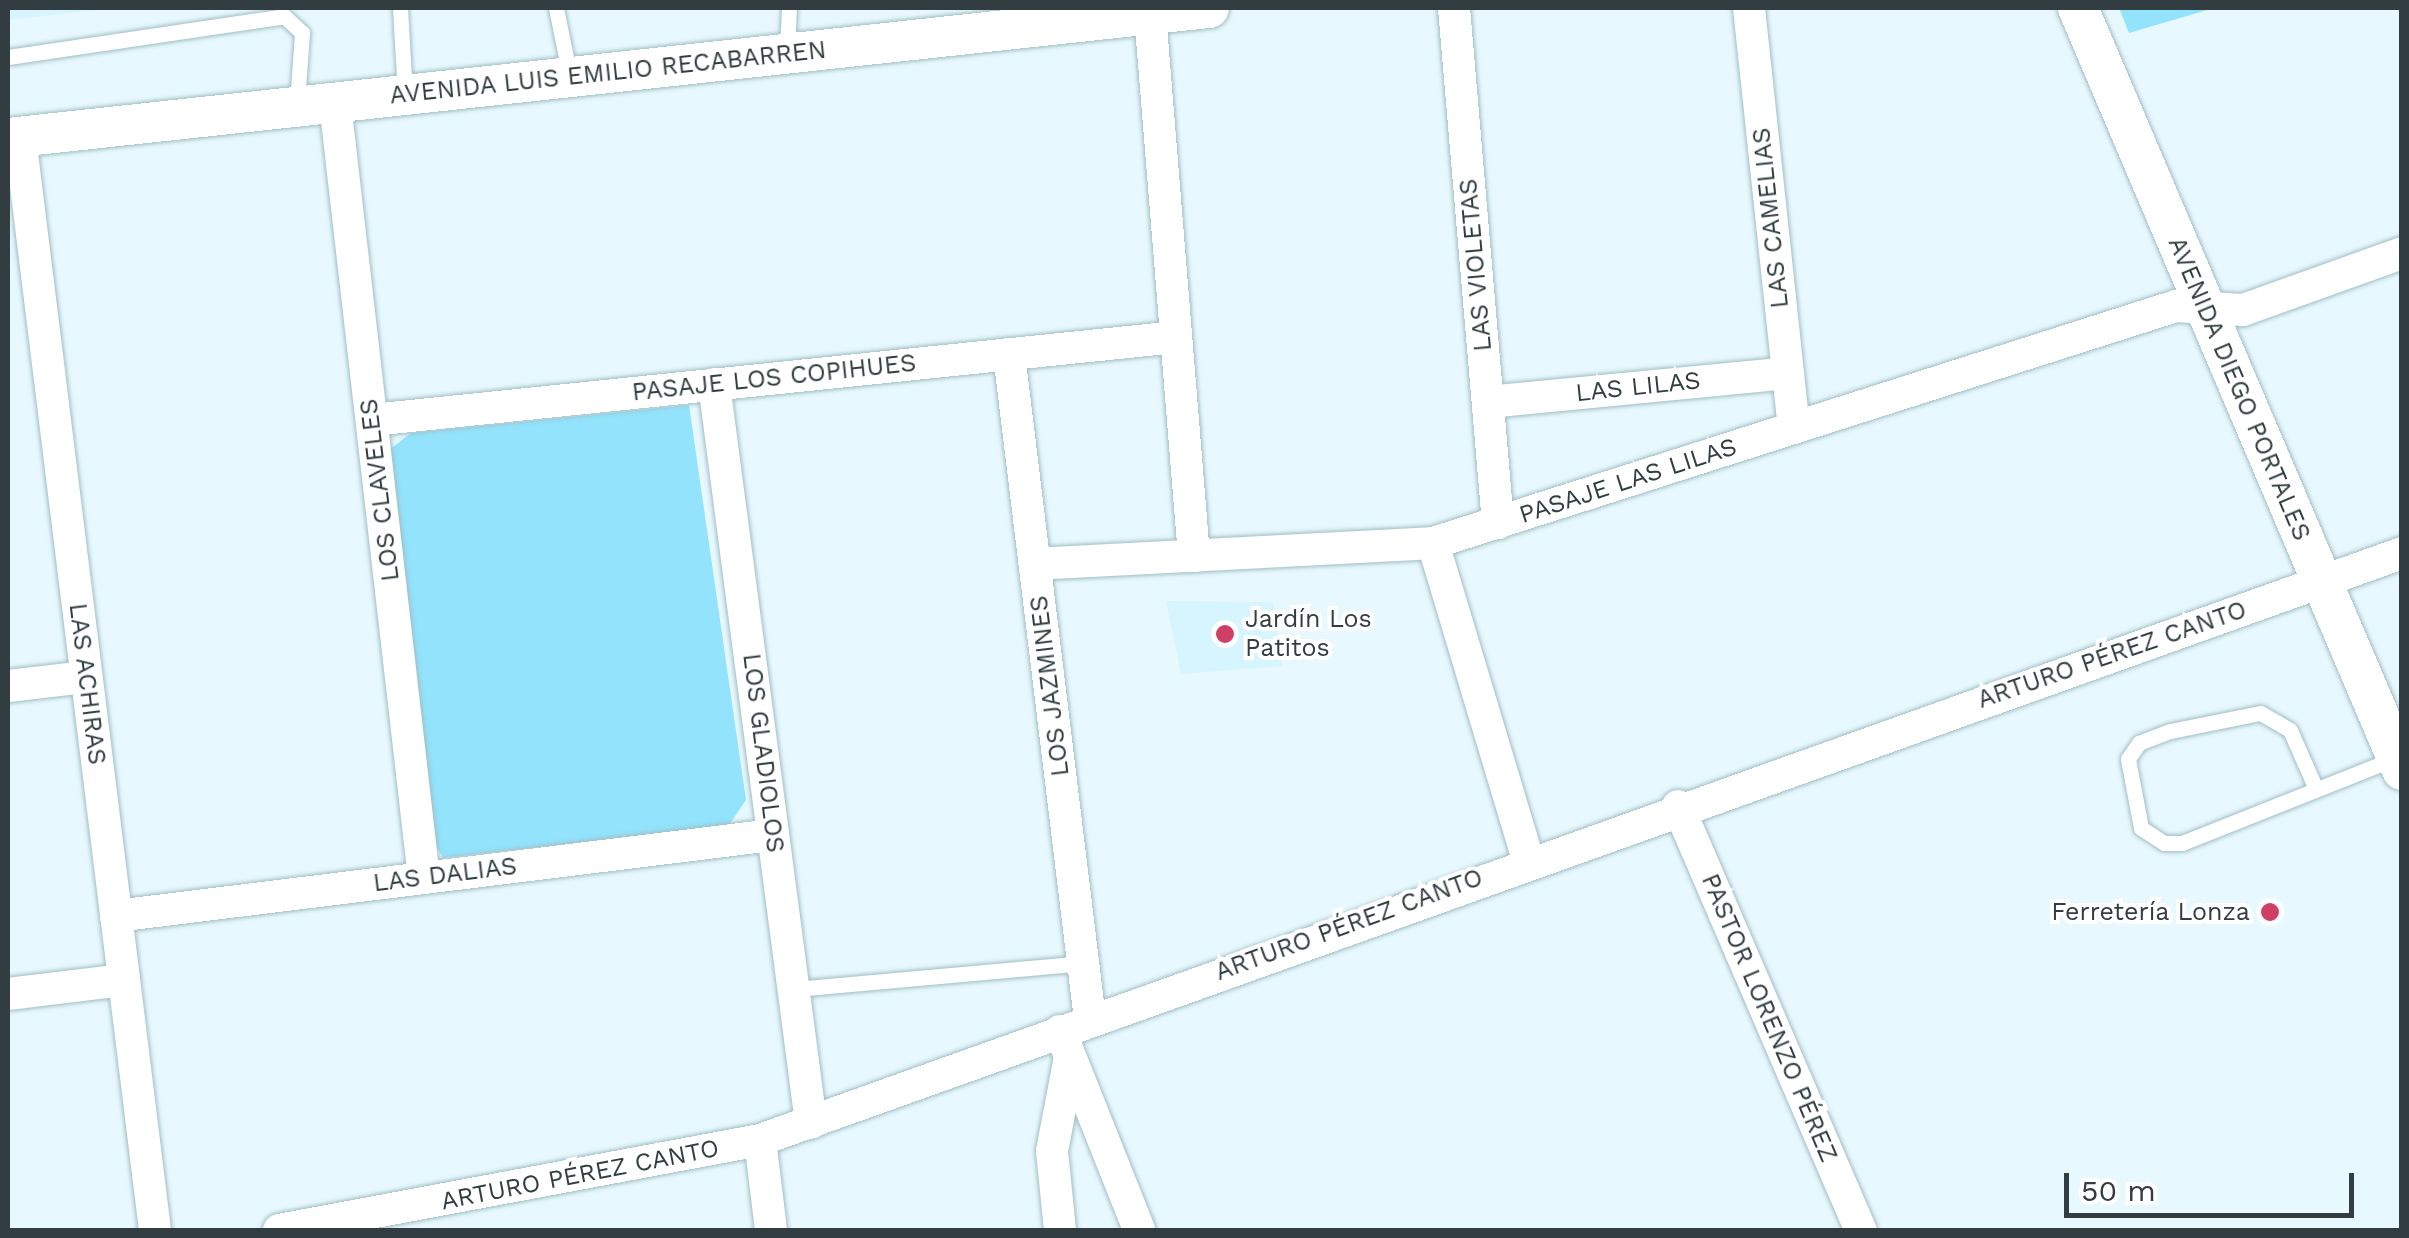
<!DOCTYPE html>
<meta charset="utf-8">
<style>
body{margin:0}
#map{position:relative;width:2409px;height:1238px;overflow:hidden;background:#e7f9fe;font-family:"Work Sans",sans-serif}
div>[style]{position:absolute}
.built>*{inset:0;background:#d6f5fe}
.green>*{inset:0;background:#92e3fb}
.roads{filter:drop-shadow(0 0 2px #a1bdc5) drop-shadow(0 0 2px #a1bdc5)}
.service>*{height:15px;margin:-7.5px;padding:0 7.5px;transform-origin:7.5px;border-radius:7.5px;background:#fff}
.minor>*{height:32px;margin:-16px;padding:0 16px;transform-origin:16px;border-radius:16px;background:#fff}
.tertiary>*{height:40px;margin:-20px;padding:0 20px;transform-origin:20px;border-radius:20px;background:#fff}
.dots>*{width:28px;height:28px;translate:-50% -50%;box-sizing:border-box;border:5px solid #fff;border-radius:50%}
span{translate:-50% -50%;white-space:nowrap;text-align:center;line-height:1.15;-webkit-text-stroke:8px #fff;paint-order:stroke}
.street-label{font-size:25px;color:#313d40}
.poi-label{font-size:25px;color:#313d40}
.left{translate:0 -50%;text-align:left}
.right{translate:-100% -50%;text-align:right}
.frame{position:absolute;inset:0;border:10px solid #313d40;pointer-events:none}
.scale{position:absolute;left:2064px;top:1173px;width:290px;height:45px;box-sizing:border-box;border:5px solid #313d40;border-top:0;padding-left:12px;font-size:30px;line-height:35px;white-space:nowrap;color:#313d40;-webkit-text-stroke:8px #fff;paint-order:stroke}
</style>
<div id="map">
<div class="built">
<div style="clip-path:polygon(8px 8px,117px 8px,8px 20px)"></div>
<div style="clip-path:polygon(1166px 601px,1273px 602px,1282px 666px,1181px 674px)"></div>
</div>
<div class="green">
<div style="clip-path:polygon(2119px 8px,2214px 8px,2129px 33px)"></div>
<div style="clip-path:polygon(689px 405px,746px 800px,729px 825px,443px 858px,431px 837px,389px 450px,411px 433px)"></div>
</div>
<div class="roads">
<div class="service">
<div style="left:400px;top:8px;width:87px;rotate:86.7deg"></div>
<div style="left:556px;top:8px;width:70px;rotate:78.5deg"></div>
<div style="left:787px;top:49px;width:41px;rotate:-87.2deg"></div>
<div style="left:8px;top:57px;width:279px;rotate:-8.4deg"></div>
<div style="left:284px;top:16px;width:25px;rotate:43deg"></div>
<div style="left:302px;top:33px;width:70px;rotate:94.1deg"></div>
<div style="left:2316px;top:789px;width:64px;rotate:-113.8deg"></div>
<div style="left:2290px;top:730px;width:34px;rotate:-150deg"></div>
<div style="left:2260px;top:713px;width:92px;rotate:168.7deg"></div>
<div style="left:2170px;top:731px;width:33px;rotate:159deg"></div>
<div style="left:2139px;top:743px;width:19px;rotate:125deg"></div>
<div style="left:2128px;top:759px;width:70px;rotate:79.3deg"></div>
<div style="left:2141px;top:828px;width:27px;rotate:33deg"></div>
<div style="left:2164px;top:843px;width:18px"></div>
<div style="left:2182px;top:843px;width:230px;rotate:-21.7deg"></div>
<div style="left:794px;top:989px;width:290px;rotate:-5.1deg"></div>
</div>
<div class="minor">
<div style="left:1454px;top:8px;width:517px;rotate:85.12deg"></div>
<div style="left:1749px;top:8px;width:422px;rotate:83.9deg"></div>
<div style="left:1150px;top:14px;width:544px;rotate:85.36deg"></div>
<div style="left:335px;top:103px;width:780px;rotate:83.45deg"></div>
<div style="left:20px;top:137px;width:1101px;rotate:82.96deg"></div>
<div style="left:1009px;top:354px;width:670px;rotate:83.06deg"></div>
<div style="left:714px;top:384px;width:745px;rotate:82.52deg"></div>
<div style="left:1488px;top:402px;width:301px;rotate:-5.5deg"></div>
<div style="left:372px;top:420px;width:808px;rotate:-5.89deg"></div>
<div style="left:1433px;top:543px;width:331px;rotate:73.3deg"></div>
<div style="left:1035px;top:564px;width:399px;rotate:-3deg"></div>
<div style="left:1433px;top:543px;width:780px;rotate:-17.69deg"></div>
<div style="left:2176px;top:306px;width:67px;rotate:3.4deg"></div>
<div style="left:2243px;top:310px;width:169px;rotate:-19.7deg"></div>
<div style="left:8px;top:686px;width:79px;rotate:-6.6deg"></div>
<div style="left:1678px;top:806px;width:462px;rotate:66.7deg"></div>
<div style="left:116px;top:916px;width:662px;rotate:-7.03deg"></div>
<div style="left:8px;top:994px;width:117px;rotate:-6.9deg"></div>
<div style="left:1060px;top:1031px;width:214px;rotate:68.3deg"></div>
<div style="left:760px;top:1140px;width:91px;rotate:83deg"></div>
<div style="left:279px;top:1230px;width:489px;rotate:-10.6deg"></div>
<div style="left:760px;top:1140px;width:1744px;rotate:-19.67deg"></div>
<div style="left:1060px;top:1230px;width:79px;rotate:-95.8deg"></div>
<div style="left:1052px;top:1151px;width:96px;rotate:-79.2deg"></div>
</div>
<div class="tertiary">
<div style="left:2078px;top:8px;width:828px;rotate:66.96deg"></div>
<div style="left:8px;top:138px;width:1208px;rotate:-6.18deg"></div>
</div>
</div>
<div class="dots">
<div style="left:1225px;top:634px;background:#cf4067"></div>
<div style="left:2270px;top:912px;background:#cf4067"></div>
</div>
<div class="street-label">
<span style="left:608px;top:73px;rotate:-6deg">AVENIDA LUIS EMILIO RECABARREN</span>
<span style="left:1771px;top:218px;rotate:-96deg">LAS CAMELIAS</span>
<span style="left:1476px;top:265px;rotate:-95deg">LAS VIOLETAS</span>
<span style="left:774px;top:378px;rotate:-6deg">PASAJE LOS COPIHUES</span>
<span style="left:1638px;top:387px;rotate:-6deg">LAS LILAS</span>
<span style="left:2239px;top:389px;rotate:67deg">AVENIDA DIEGO PORTALES</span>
<span style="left:1628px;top:481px;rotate:-18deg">PASAJE LAS LILAS</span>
<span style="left:380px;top:490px;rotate:-97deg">LOS CLAVELES</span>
<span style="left:2112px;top:655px;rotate:-19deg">ARTURO PÉREZ CANTO</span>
<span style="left:87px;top:684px;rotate:83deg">LAS ACHIRAS</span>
<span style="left:1050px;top:686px;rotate:-97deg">LOS JAZMINES</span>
<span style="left:763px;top:753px;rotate:83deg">LOS GLADIOLOS</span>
<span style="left:445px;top:875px;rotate:-7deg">LAS DALIAS</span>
<span style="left:1349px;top:925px;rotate:-20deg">ARTURO PÉREZ CANTO</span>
<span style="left:1769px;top:1018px;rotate:67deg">PASTOR LORENZO PÉREZ</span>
<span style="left:580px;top:1175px;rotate:-11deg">ARTURO PÉREZ CANTO</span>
</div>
<div class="poi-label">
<span class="left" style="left:1245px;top:634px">Jardín Los<br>Patitos</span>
<span class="right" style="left:2250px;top:912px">Ferretería Lonza</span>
</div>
<div class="frame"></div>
<div class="scale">50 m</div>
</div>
